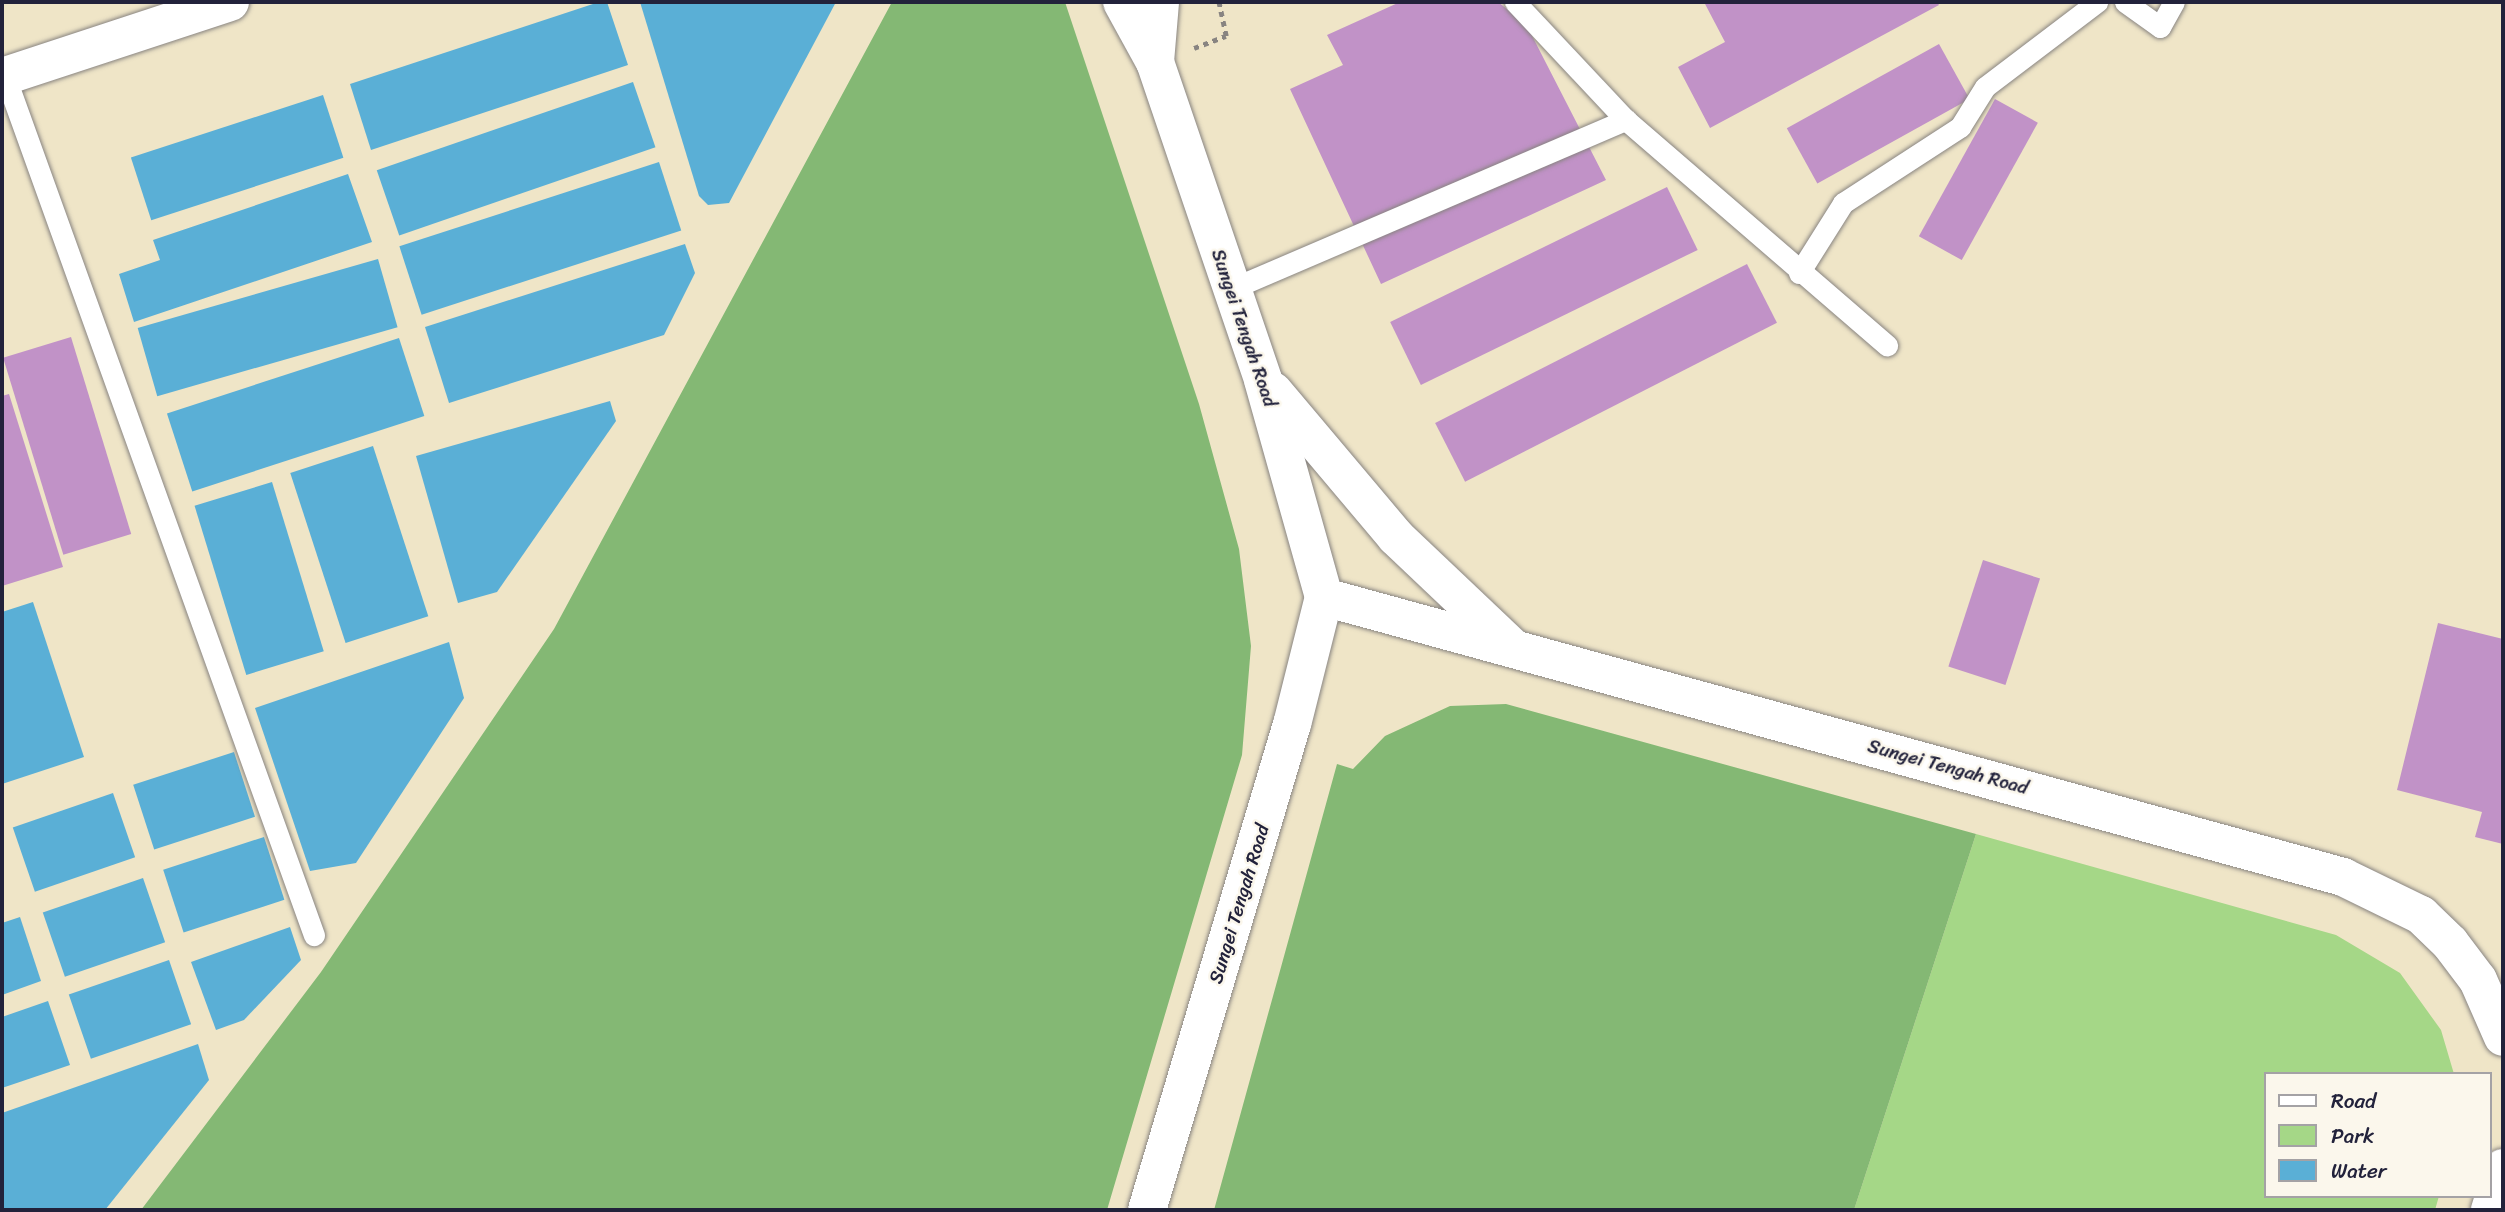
<!DOCTYPE html>
<style>
body{margin:0}
#map{position:relative;width:2505px;height:1212px;overflow:hidden;background:#efe5c7;font-family:Sriracha,sans-serif}
div>[style]{position:absolute}
.green>*{inset:0;background:#a5d787}
.forest>*{inset:0;background:#84b874}
.water>*{inset:0;background:#5aafd6;transform-origin:0 0}
.building>*{inset:0;background:#c192c7;transform-origin:0 0}
.path>*{height:4.5px;margin-top:-2.25px;transform-origin:0;background:repeating-linear-gradient(90deg,#888481 0 5px,transparent 0 10px)}
.roads{filter:drop-shadow(0 0 2px #888481) drop-shadow(0 0 2px #888481)}
.lane>*{height:21px;margin:-10.5px;padding:0 10.5px;transform-origin:10.5px;border-radius:10.5px;background:#fff}
.street>*{height:38px;margin:-19px;padding:0 19px;transform-origin:19px;border-radius:19px;background:#fff}
span{translate:-50% -50%;white-space:nowrap;text-align:center;line-height:1.15;-webkit-text-stroke:5px #fbf7ec;paint-order:stroke}
.street-label{font-size:19px;color:#22223b}
.frame{position:absolute;inset:0;border:4px solid #22223b;pointer-events:none}
.legend{position:absolute;left:2264px;top:1072px;width:228px;height:126px;box-sizing:border-box;background:#fbf7ec;border:2px solid #a4a2a5;margin:0;padding:9px 12px;list-style:none;font-size:21px;color:#22223b}
.legend li{display:flex;align-items:center;gap:14px;height:35px}
.legend b{width:35px;border:2px solid #a4a2a5}
</style>
<div id="map">
<div class="green">
<div style="clip-path:polygon(1976px 834px,2336px 935px,2400px 973px,2441px 1030px,2454px 1074px,2265px 1074px,2265px 1196px,2439px 1196px,2435px 1210px,1854px 1210px)"></div>
</div>
<div class="forest">
<div style="clip-path:polygon(892px 2px,1065px 2px,1199px 404px,1239px 549px,1251px 646px,1242px 755px,1107px 1210px,141px 1210px,321px 972px,554px 629px)"></div>
<div style="clip-path:polygon(1506px 704px,1976px 834px,1854px 1210px,1214px 1210px,1337px 764px,1353px 769px,1385px 736px,1450px 706px)"></div>
</div>
<div class="water">
<div style="clip-path:polygon(599px 2px,607px 2px,628px 65px,371px 150px,350px 84px)"></div>
<div style="clip-path:polygon(640px 2px,836px 2px,729px 203px,708px 205px,699px 196px)"></div>
<div style="left:633px;top:82px;width:69px;height:271px;rotate:71deg"></div>
<div style="left:323px;top:95px;width:66px;height:202px;rotate:72deg"></div>
<div style="left:659px;top:162px;width:72px;height:273px;rotate:72deg"></div>
<div style="clip-path:polygon(348px 174px,372px 242px,134px 322px,119px 274px,160px 260px,153px 240px)"></div>
<div style="clip-path:polygon(685px 244px,695px 273px,664px 335px,449px 403px,425px 327px)"></div>
<div style="left:378px;top:259px;width:71px;height:250px;rotate:74deg"></div>
<div style="left:399px;top:338px;width:82px;height:244px;rotate:72deg"></div>
<div style="clip-path:polygon(610px 401px,616px 421px,497px 592px,458px 603px,416px 456px)"></div>
<div style="left:373px;top:446px;width:179px;height:87px;rotate:72deg"></div>
<div style="left:272px;top:482px;width:177px;height:81px;rotate:73deg"></div>
<div style="clip-path:polygon(33px 602px,84px 757px,2px 784px,2px 612px)"></div>
<div style="clip-path:polygon(449px 642px,464px 698px,356px 863px,310px 871px,255px 708px)"></div>
<div style="left:234px;top:752px;width:68px;height:106px;rotate:72deg"></div>
<div style="left:113px;top:793px;width:68px;height:106px;rotate:71deg"></div>
<div style="left:264px;top:837px;width:66px;height:106px;rotate:72deg"></div>
<div style="left:143px;top:878px;width:68px;height:106px;rotate:71deg"></div>
<div style="clip-path:polygon(20px 917px,41px 981px,2px 995px,2px 923px)"></div>
<div style="clip-path:polygon(290px 927px,301px 960px,244px 1020px,216px 1030px,191px 962px)"></div>
<div style="left:169px;top:960px;width:68px;height:106px;rotate:71deg"></div>
<div style="clip-path:polygon(48px 1001px,70px 1065px,2px 1088px,2px 1017px)"></div>
<div style="clip-path:polygon(198px 1044px,209px 1080px,105px 1210px,2px 1210px,2px 1113px)"></div>
</div>
<div class="building">
<div style="clip-path:polygon(1400px 2px,1498px 2px,1526px 24px,1606px 180px,1381px 284px,1290px 89px,1343px 65px,1327px 35px)"></div>
<div style="clip-path:polygon(1704px 2px,1937px 2px,1939px 5px,1710px 128px,1678px 67px,1725px 42px)"></div>
<div style="left:1939px;top:44px;width:63px;height:174px;rotate:61deg"></div>
<div style="left:1995px;top:99px;width:49px;height:157px;rotate:29deg"></div>
<div style="left:1667px;top:187px;width:70px;height:308px;rotate:64deg"></div>
<div style="left:1747px;top:264px;width:66px;height:350px;rotate:63deg"></div>
<div style="left:71px;top:337px;width:206px;height:71px;rotate:73deg"></div>
<div style="clip-path:polygon(9px 394px,63px 567px,2px 586px,2px 396px)"></div>
<div style="left:1983px;top:560px;width:60px;height:112px;rotate:18deg"></div>
<div style="clip-path:polygon(2438px 623px,2503px 639px,2503px 844px,2475px 837px,2482px 812px,2397px 790px)"></div>
</div>
<div class="path">
<div style="left:1194px;top:48px;width:34px;rotate:-21deg"></div>
<div style="left:1226px;top:36px;width:35px;rotate:-102deg"></div>
</div>
<div class="roads">
<div class="lane">
<div style="left:1515px;top:2px;width:162px;rotate:46.8deg"></div>
<div style="left:1626px;top:120px;width:345px;rotate:40.8deg"></div>
<div style="left:2125px;top:2px;width:43px;rotate:35.5deg"></div>
<div style="left:2160px;top:27px;width:29px;rotate:-61deg"></div>
<div style="left:5px;top:76px;width:913px;rotate:70.22deg"></div>
<div style="left:1799px;top:273px;width:83px;rotate:-57.8deg"></div>
<div style="left:1843px;top:203px;width:140px;rotate:-33deg"></div>
<div style="left:1960px;top:127px;width:47px;rotate:-58deg"></div>
<div style="left:1985px;top:87px;width:141px;rotate:-37.2deg"></div>
<div style="left:1231px;top:289px;width:430px;rotate:-23.2deg"></div>
</div>
<div class="street">
<div style="left:1122px;top:2px;width:68px;rotate:61.2deg"></div>
<div style="left:1155px;top:62px;width:336px;rotate:71.2deg"></div>
<div style="left:1263px;top:380px;width:225px;rotate:74.3deg"></div>
<div style="left:1324px;top:597px;width:131px;rotate:104.1deg"></div>
<div style="left:1292px;top:724px;width:507px;rotate:106.61deg"></div>
<div style="left:1155px;top:62px;width:60px;rotate:-85.2deg"></div>
<div style="left:2px;top:77px;width:240px;rotate:-18.2deg"></div>
<div style="left:1273px;top:391px;width:191px;rotate:49.9deg"></div>
<div style="left:1396px;top:537px;width:158px;rotate:43.5deg"></div>
<div style="left:1324px;top:597px;width:1057px;rotate:15.36deg"></div>
<div style="left:2343px;top:877px;width:87px;rotate:26deg"></div>
<div style="left:2421px;top:915px;width:40px;rotate:44deg"></div>
<div style="left:2450px;top:943px;width:46px;rotate:52.9deg"></div>
<div style="left:2478px;top:980px;width:62px;rotate:66.3deg"></div>
<div style="left:2490px;top:1210px;width:44px;rotate:-72.8deg"></div>
</div>
</div>
<div class="street-label">
<span style="left:1244px;top:328px;rotate:71deg">Sungei Tengah Road</span>
<span style="left:1948px;top:767px;rotate:15deg">Sungei Tengah Road</span>
<span style="left:1239px;top:904px;rotate:-73deg">Sungei Tengah Road</span>
</div>
<div class="frame"></div>
<ul class="legend">
<li><b style="height:9px;background:#fff"></b>Road</li>
<li><b style="height:19px;background:#a5d787"></b>Park</li>
<li><b style="height:19px;background:#5aafd6"></b>Water</li>
</ul>
</div>
